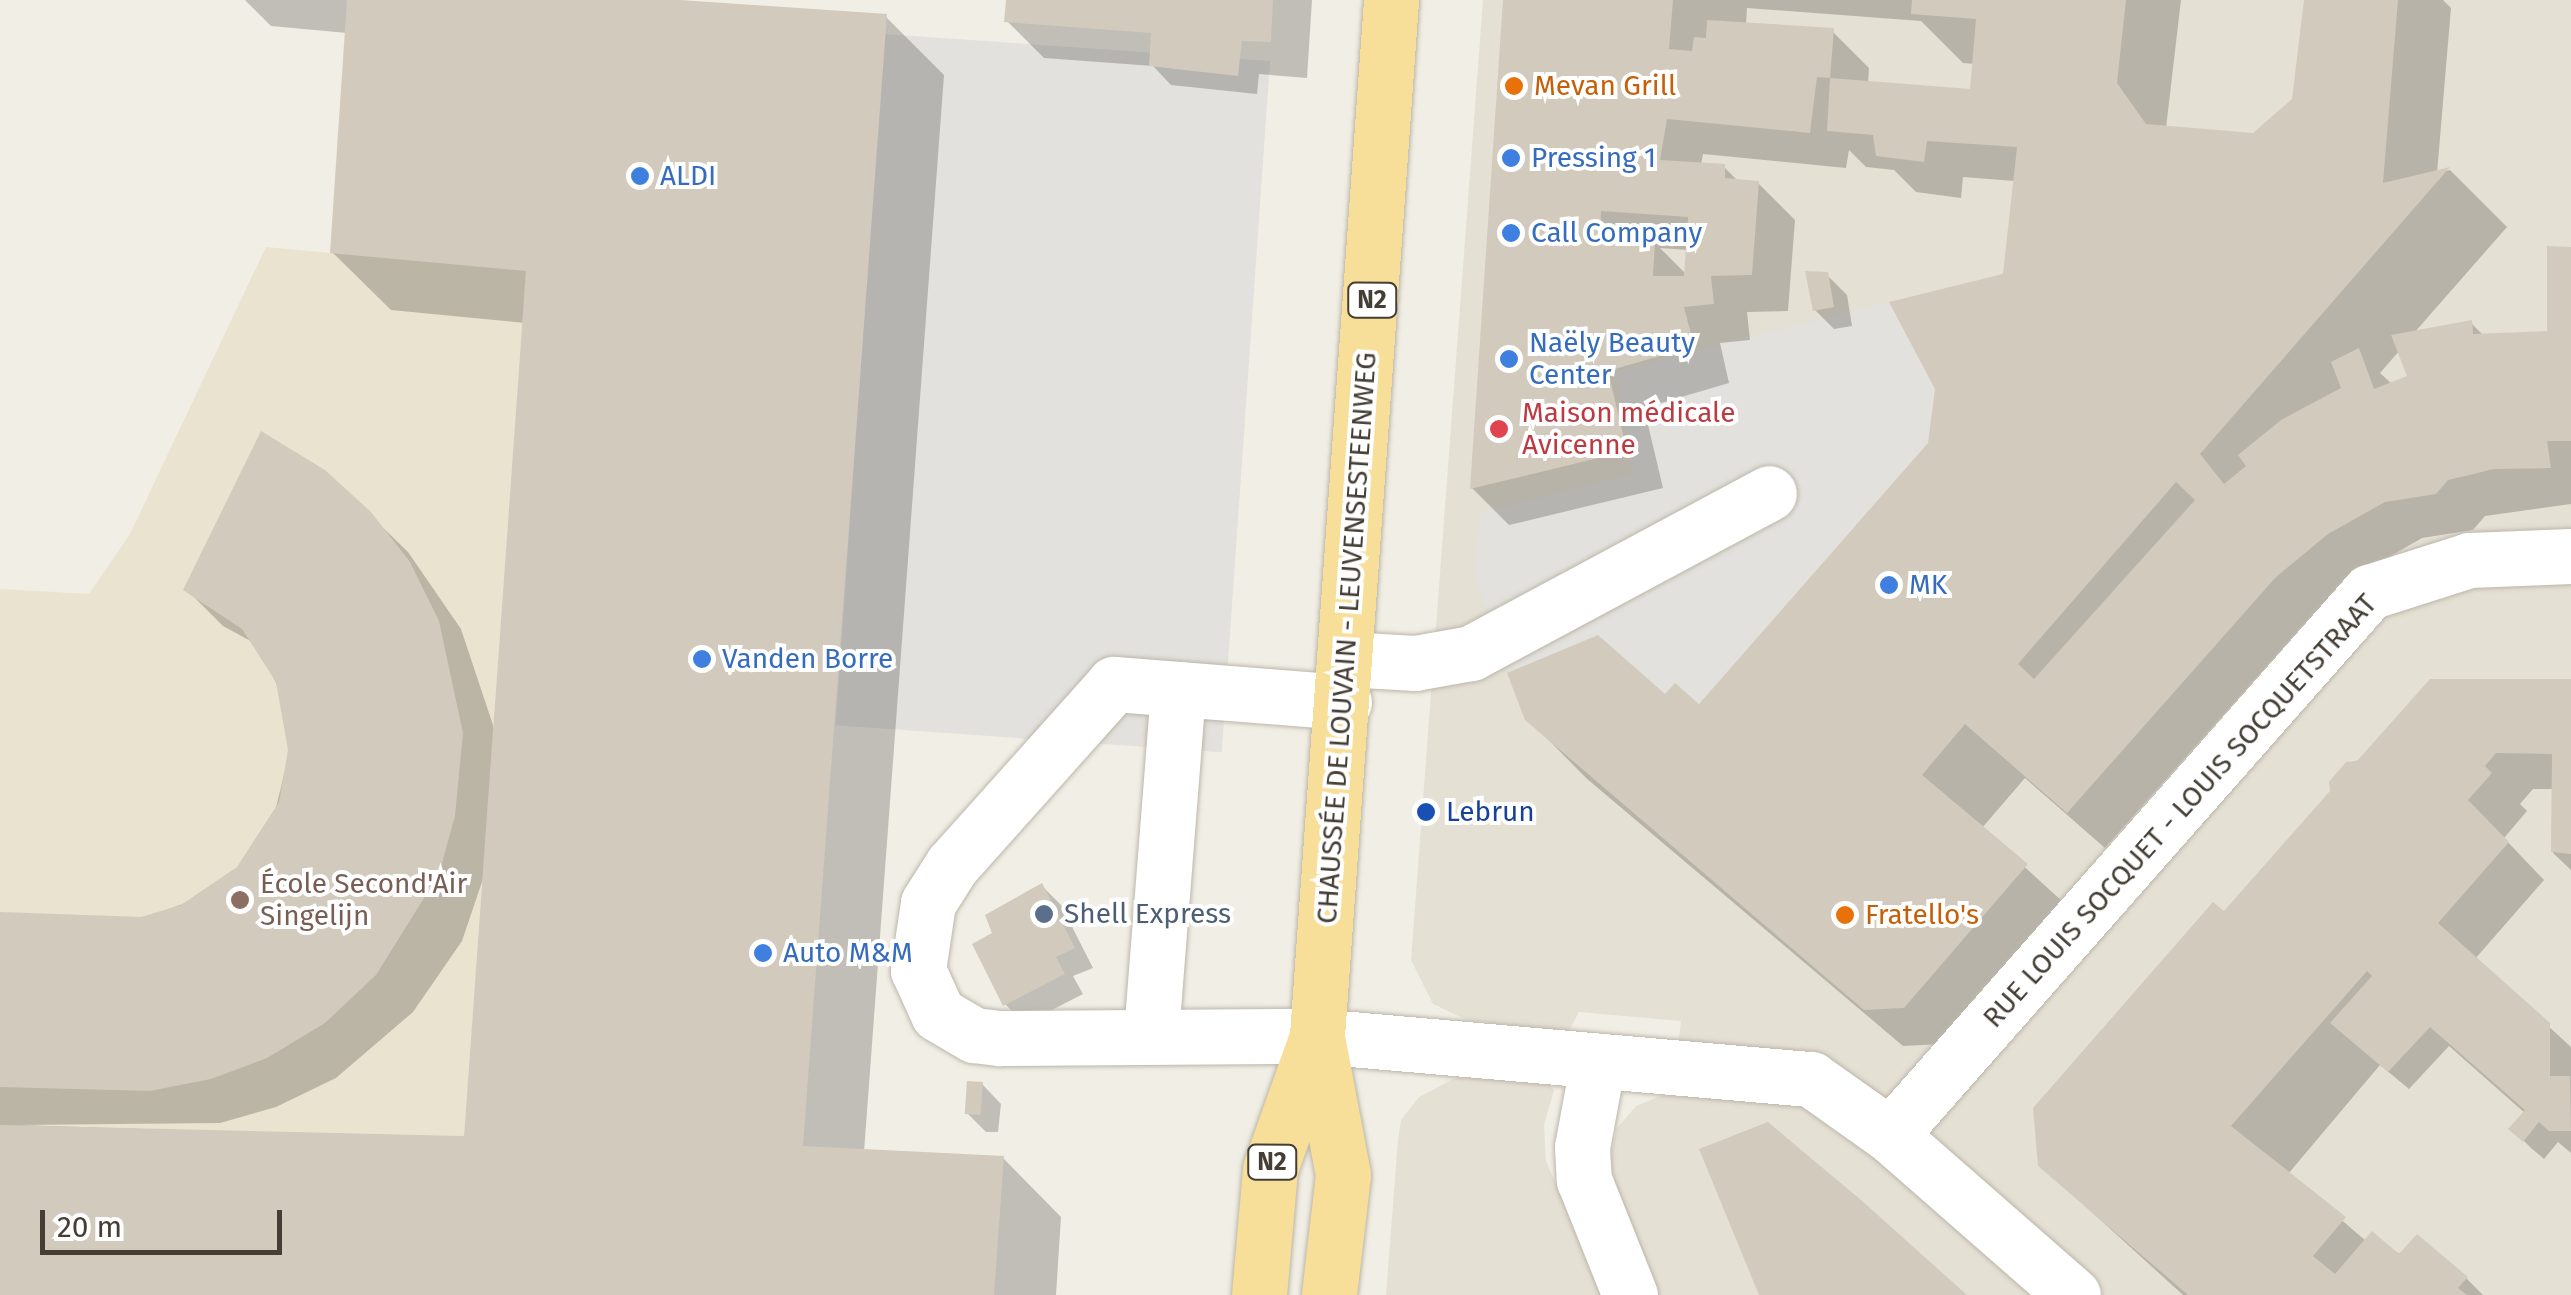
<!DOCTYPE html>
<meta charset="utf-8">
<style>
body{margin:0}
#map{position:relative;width:2571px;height:1295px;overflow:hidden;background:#f1eee5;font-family:"Fira Sans",sans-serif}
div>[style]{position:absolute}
.residential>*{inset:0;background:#e5e0d4}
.education>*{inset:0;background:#eae3d0}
.parking>*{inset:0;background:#e3e1dd;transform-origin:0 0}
.shadow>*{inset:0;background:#0003}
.building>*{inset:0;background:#d2cabc;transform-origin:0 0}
.roads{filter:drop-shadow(0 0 2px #bcb6a9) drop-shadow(0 0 2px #bcb6a9)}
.minor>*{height:55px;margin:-27.5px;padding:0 27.5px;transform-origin:27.5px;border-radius:27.5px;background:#fff}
.major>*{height:55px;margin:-27.5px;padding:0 27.5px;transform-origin:27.5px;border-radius:27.5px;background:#f7de99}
.dots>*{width:28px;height:28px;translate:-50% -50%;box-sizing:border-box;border:5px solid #fff;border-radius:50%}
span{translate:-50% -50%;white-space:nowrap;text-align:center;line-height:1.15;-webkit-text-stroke:8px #fff;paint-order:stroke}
.shield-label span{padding:2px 8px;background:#fff;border:2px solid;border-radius:8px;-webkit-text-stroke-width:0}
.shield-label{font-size:25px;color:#443e35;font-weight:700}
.food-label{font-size:28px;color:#c56008}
.left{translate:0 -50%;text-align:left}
.shop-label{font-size:28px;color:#366cbe}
.health-label{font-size:28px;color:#be3a42}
.street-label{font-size:28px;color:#443e35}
.transit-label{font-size:28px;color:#164399}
.education-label{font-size:28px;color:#785e54}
.service-label{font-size:28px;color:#4e5e75}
.scale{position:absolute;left:40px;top:1210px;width:242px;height:45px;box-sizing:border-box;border:5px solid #443e35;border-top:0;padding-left:12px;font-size:30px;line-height:35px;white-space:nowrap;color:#443e35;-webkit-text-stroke:8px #fff;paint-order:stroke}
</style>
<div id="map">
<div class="residential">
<div style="clip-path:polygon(1483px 0,2571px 0,2571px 1295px,1386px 1295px,1398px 1140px,1401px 1120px,1419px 1097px,1459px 1076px,1548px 1083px,1554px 1090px,1544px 1125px,1546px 1161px,1568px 1213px,1618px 1195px,1610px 1160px,1617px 1128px,1636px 1106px,1673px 1091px,1681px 1021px,1579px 1012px,1568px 1033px,1467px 1020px,1433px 1004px,1411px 960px)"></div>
</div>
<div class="education">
<div style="clip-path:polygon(266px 247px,526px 271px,464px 1136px,0 1125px,0 589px,89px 594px,130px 534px)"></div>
</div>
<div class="parking">
<div style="left:884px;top:34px;width:387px;height:693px;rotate:4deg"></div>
<div style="clip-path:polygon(1889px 302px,1935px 389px,1928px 443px,1699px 704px,1675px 683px,1665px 694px,1598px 635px,1507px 673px,1474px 572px,1481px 512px,1634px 474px,1615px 372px)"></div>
</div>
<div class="shadow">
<div style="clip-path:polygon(evenodd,245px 0,652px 0,885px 16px,944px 75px,864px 1152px,1003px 1158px,1061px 1217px,1056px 1295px,0 1295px,0 914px,141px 919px,202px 897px,239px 869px,271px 828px,290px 750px,285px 702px,258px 645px,223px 626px,186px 589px,369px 514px,408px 552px,461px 629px,495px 731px,525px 323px,391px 310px,332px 252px,347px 33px,271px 26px,245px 0,483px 879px,466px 1139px,19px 1125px,220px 1123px,276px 1107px,336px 1078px,413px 1012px,462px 941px,483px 879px)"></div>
<div style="clip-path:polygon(1008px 0,1312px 0,1307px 78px,1259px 74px,1257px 94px,1171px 85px,1153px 66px,1044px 58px,1007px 21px)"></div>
<div style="clip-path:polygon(evenodd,1505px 0,2181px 0,2166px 128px,2254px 136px,2294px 101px,2306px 0,2443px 0,2451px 8px,2437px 173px,2450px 170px,2507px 227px,2414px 333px,2471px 323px,2484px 336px,2550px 334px,2571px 249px,2571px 504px,2485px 516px,2473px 530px,2422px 538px,2365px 571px,2313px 614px,2105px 848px,2025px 778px,1982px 828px,2063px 902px,1941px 1044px,1903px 1046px,1586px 778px,1527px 718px,1665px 698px,1699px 708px,1931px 444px,2008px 276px,2015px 181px,1963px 177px,1961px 198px,1916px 192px,1894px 170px,1866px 167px,1849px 150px,1846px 168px,1703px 154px,1701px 165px,1724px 167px,1739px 182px,1758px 183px,1795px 220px,1788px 311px,1747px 312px,1750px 340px,1720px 343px,1729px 383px,1644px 408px,1663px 488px,1509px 525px,1472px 488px,1505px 0,1747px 8px,1921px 21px,1963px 63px,1975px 64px,1972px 92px,1868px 84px,1869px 68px,1832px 31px,1746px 25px,1747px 8px,1505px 0,1660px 248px,1688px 250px,1687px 275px,1660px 248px,1505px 0,2400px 350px,2410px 377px,2392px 384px,2380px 373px,2400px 350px)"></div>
<div style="clip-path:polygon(1827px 275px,1847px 295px,1852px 326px,1834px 329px,1815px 310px)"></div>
<div style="clip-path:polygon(2571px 682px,2571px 870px,2553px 853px,2554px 789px,2533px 789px,2520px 804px,2527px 811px,2504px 838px,2544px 880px,2475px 959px,2571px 1047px,2571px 1153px,2558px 1142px,2544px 1159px,2531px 1148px,2512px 1129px,2526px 1114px,2449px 1046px,2409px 1089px,2380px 1065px,2288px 1174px,2366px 1241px,2466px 1278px,2483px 1295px,2183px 1295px,2040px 1165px,2224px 914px,2315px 814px,2348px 764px)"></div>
<div style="clip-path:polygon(1042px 886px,1061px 905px,1093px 968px,1073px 976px,1083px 994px,1025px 1024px,1005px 1004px,996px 934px)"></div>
<div style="clip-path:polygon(982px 1084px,1001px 1104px,998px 1132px,986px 1132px,967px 1113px)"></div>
</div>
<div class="building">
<div style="clip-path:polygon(347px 0,680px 0,887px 14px,803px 1146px,1004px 1156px,994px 1295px,0 1295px,0 1125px,464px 1136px,526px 271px,330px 253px)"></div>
<div style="clip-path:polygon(1006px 0,1273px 0,1271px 42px,1242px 41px,1238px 76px,1149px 66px,1151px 33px,1004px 22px)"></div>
<div style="clip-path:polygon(evenodd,1503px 0,1673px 0,1669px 49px,1692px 51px,1694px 37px,1706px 38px,1707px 20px,1834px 28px,1830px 78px,1970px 89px,1976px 19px,1911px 14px,1912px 0,2126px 0,2117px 83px,2146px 124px,2253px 133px,2292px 99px,2304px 0,2398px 0,2383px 183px,2450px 167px,2200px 454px,2224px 484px,2246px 466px,2238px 455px,2281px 420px,2341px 388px,2331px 362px,2359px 348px,2374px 389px,2407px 376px,2391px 335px,2472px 320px,2473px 334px,2547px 331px,2547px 246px,2571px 247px,2571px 441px,2547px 441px,2551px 468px,2494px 469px,2448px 480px,2436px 494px,2385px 502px,2328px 534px,2276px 577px,2067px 813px,1965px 724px,1922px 775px,2028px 864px,1904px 1008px,1864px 1010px,1525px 720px,1507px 673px,1598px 635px,1665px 694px,1675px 683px,1699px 704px,1928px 443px,1935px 389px,1889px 302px,2003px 274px,2017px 147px,1927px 141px,1924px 162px,1876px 156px,1873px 135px,1827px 131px,1830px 78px,1817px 77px,1810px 133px,1667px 119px,1660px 160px,1725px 164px,1725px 178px,1759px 181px,1752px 275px,1711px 276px,1714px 304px,1684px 307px,1694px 346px,1608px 371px,1627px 451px,1470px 489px,1503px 0,1601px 211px,1688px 217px,1684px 276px,1653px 276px,1655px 240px,1600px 237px,1601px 211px,1503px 0,2176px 482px,2195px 500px,2034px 679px,2018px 664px,2176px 482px)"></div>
<div style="clip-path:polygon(1805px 271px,1828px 272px,1834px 307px,1813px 311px)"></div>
<div style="clip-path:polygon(261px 431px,325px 470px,371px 512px,410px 562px,439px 621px,463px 733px,455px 816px,439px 874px,376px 975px,325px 1023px,267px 1058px,211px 1079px,150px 1091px,0 1087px,0 912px,141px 917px,181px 905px,237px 867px,279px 802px,288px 750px,276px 682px,242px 629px,183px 590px)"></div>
<div style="clip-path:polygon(2430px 679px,2571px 679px,2571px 854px,2551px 852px,2552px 754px,2496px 753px,2485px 766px,2492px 773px,2468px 800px,2509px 842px,2438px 923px,2550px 1023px,2550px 1076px,2570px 1076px,2571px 1131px,2549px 1131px,2539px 1122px,2523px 1142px,2508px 1129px,2525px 1110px,2430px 1027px,2388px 1072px,2330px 1023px,2372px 976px,2367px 971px,2231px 1126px,2346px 1217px,2313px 1256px,2335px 1274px,2372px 1231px,2399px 1254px,2417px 1234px,2468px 1277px,2458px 1288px,2467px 1295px,2188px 1295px,2038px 1166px,2033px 1108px,2213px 902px,2224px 911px,2330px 791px,2329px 782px,2346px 762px,2357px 761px)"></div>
<div style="clip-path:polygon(1042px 883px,1075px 948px,1056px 957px,1065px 974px,1003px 1006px,972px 944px,992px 933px,985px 915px)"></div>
<div style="left:967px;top:1081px;width:16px;height:33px;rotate:4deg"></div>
<div style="clip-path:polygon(1768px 1122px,1861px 1200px,1967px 1295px,1759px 1295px,1699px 1149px)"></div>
</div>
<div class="roads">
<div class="minor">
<div style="left:1346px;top:659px;width:69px;rotate:3.3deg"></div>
<div style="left:1415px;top:663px;width:57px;rotate:-10.1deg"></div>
<div style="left:1471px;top:653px;width:338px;rotate:-28.2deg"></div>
<div style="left:1344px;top:702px;width:231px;rotate:-175.5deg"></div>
<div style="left:1114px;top:684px;width:243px;rotate:131.8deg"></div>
<div style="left:952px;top:865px;width:45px;rotate:122.3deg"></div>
<div style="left:928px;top:903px;width:68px;rotate:98.5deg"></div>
<div style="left:918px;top:970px;width:48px;rotate:65.6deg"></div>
<div style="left:938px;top:1014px;width:42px;rotate:30.3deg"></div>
<div style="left:974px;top:1035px;width:26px;rotate:7deg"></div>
<div style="left:1000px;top:1038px;width:317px;rotate:-0.4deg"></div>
<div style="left:1317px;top:1036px;width:496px;rotate:5deg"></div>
<div style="left:1811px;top:1079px;width:97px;rotate:35.3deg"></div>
<div style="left:1890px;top:1135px;width:243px;rotate:41.2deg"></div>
<div style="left:1151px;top:1034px;width:346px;rotate:-85.5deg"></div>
<div style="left:1598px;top:1061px;width:87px;rotate:100.5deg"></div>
<div style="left:1582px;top:1147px;width:33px;rotate:87deg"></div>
<div style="left:1584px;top:1180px;width:124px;rotate:68.2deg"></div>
<div style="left:1890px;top:1135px;width:724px;rotate:-48.58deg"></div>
<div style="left:2369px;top:592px;width:105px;rotate:-17.7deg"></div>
<div style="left:2469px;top:560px;width:102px;rotate:-2.2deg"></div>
</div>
<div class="major">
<div style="left:1317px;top:1037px;width:140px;rotate:79.3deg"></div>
<div style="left:1343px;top:1175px;width:121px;rotate:96.7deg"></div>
<div style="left:1259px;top:1295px;width:126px;rotate:-85deg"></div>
<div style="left:1270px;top:1169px;width:141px;rotate:-70.5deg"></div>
<div style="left:1317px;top:1036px;width:1039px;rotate:-85.91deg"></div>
</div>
</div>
<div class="dots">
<div style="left:1514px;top:86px;background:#e8710a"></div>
<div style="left:1511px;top:158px;background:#3f7fe0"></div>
<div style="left:640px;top:176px;background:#3f7fe0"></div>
<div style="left:1511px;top:233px;background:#3f7fe0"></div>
<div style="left:1509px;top:359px;background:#3f7fe0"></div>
<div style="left:1499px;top:429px;background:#e0444e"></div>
<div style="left:1889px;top:585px;background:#3f7fe0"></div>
<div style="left:702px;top:659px;background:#3f7fe0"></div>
<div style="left:1426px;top:812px;background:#1a4fb4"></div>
<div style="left:240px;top:900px;background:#8d6e63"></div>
<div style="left:1044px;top:914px;background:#5c6f8a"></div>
<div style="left:1845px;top:915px;background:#e8710a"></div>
<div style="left:763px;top:953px;background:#3f7fe0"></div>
</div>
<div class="shield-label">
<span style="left:1372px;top:300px">N2</span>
<span style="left:1272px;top:1162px">N2</span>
</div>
<div class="food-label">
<span class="left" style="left:1534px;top:86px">Mevan Grill</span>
<span class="left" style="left:1865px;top:915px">Fratello's</span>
</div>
<div class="shop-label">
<span class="left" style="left:1531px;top:158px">Pressing 1</span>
<span class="left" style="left:660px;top:176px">ALDI</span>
<span class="left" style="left:1531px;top:233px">Call Company</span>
<span class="left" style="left:1529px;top:359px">Naëly Beauty<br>Center</span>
<span class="left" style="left:1909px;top:585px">MK</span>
<span class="left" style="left:722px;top:659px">Vanden Borre</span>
<span class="left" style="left:783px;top:953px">Auto M&amp;M</span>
</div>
<div class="health-label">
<span class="left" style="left:1522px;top:429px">Maison médicale<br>Avicenne</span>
</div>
<div class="street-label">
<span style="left:1347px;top:638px;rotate:-86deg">CHAUSSÉE DE LOUVAIN - LEUVENSESTEENWEG</span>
<span style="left:2180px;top:811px;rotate:-48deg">RUE LOUIS SOCQUET - LOUIS SOCQUETSTRAAT</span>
</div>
<div class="transit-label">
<span class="left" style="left:1446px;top:812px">Lebrun</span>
</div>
<div class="education-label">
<span class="left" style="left:260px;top:900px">École Second'Air<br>Singelijn</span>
</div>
<div class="service-label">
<span class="left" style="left:1064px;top:914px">Shell Express</span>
</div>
<div class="scale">20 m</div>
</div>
